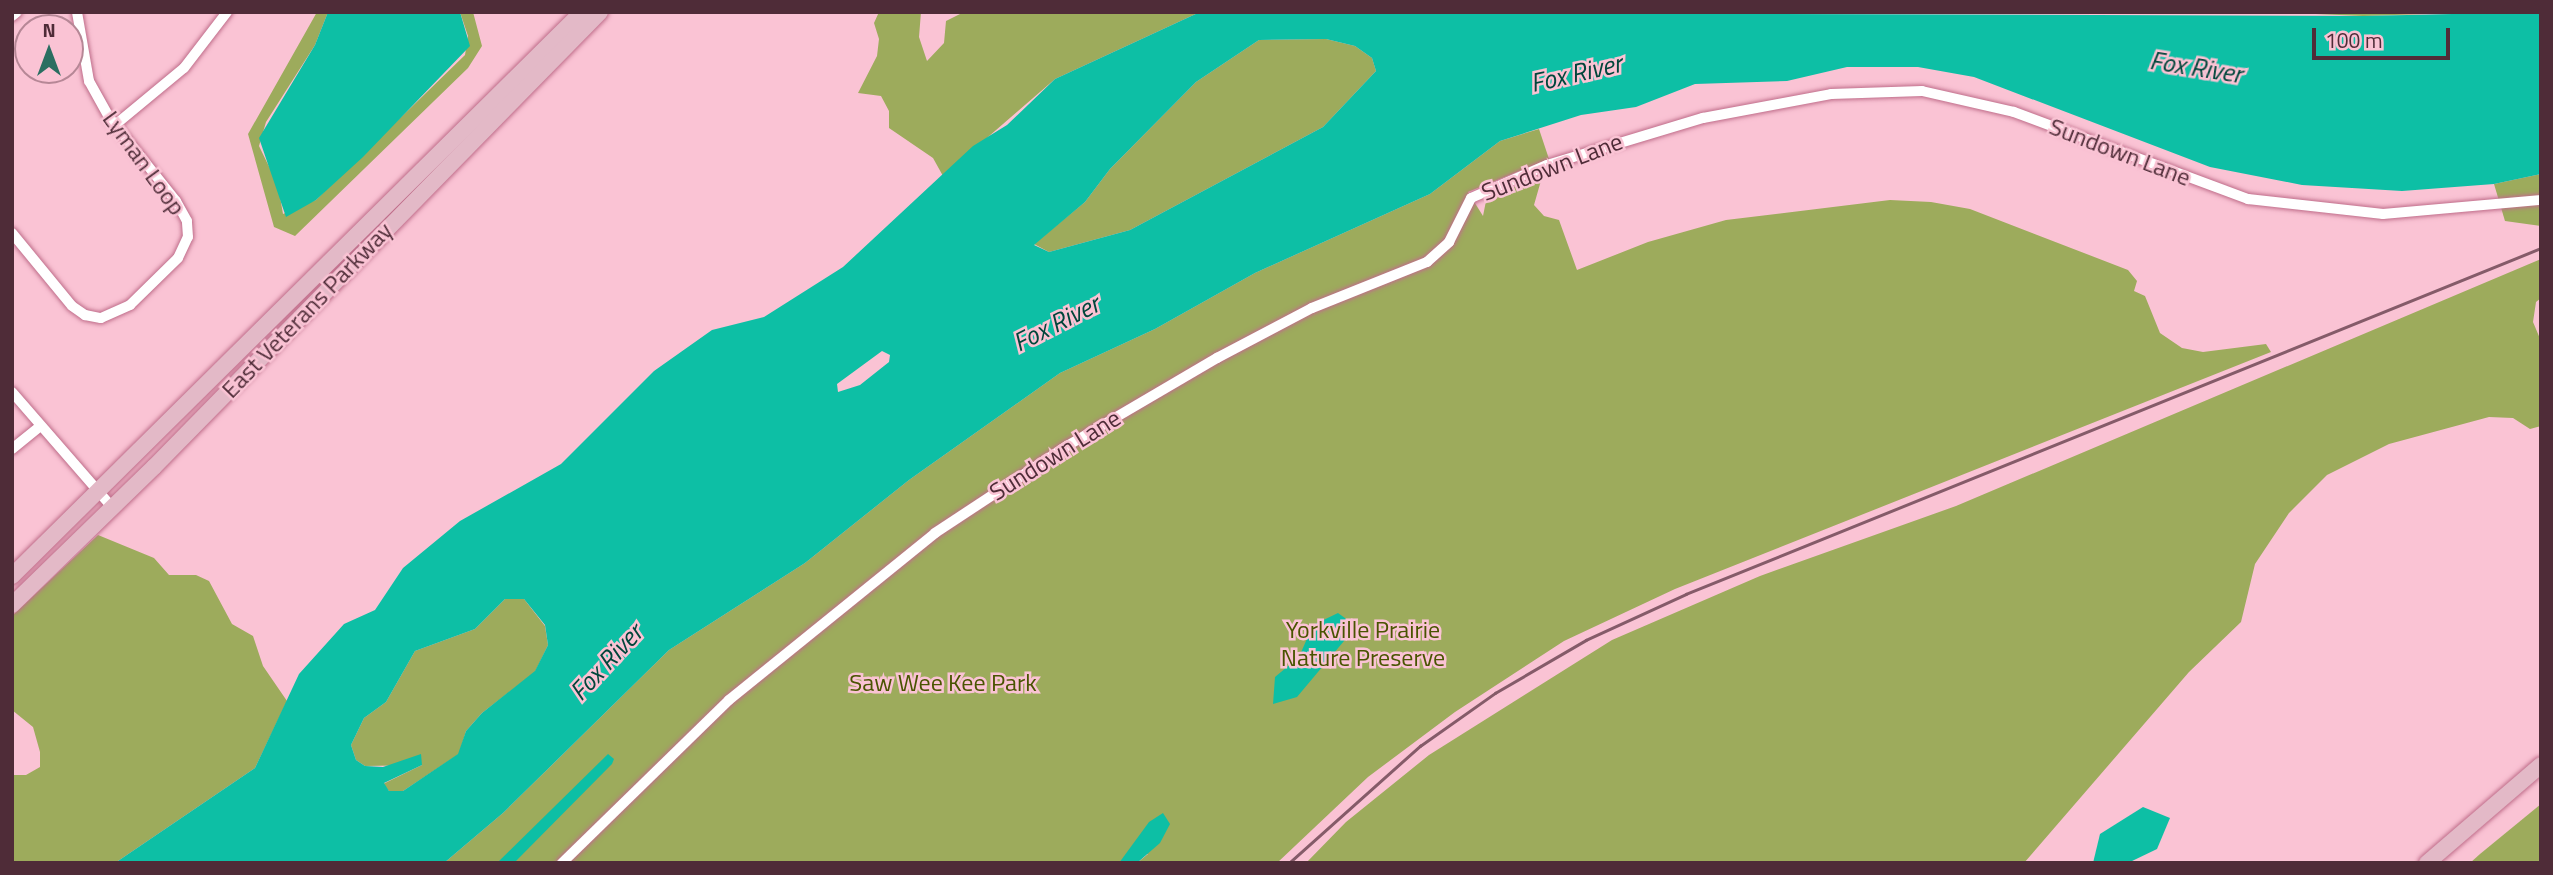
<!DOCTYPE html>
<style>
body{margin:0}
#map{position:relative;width:2553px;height:875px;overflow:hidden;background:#fac3d4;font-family:"Titillium Web",sans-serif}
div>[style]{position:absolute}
.green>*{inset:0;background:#9dab5c}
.water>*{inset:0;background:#0dbfa5}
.roads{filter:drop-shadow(0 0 2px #bf6d8a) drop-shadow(0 0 2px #bf6d8a)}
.street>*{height:10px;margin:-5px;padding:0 5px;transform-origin:5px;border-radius:5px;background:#fff}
.primary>*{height:16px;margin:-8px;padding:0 8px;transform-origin:8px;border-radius:8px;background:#e3b9c7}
.rail>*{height:2.5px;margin:-1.25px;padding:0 1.25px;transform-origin:1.25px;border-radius:1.25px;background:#855b69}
span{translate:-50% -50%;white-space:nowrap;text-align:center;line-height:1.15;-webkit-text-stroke:5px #fac3d4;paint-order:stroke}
.street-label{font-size:24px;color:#4f2c38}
.park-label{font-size:24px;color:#495401}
.water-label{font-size:26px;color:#00463b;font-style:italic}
.frame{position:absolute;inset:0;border:14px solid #4f2c38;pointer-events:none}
.north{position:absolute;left:14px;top:14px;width:70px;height:70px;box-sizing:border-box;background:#fac3d4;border:2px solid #b68796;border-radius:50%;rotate:0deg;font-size:19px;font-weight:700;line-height:28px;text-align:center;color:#4f2c38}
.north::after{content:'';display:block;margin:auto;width:24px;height:32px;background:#2a6e61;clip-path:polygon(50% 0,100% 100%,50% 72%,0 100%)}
.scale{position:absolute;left:2312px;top:28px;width:138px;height:32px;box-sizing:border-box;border:4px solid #4f2c38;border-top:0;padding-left:9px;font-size:21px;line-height:24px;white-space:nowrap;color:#4f2c38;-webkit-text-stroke:5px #fac3d4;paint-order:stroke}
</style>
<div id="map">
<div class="green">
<div style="clip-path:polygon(317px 12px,328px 12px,315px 45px,266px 122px,259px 146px,278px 185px,283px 214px,316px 200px,465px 55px,468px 36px,460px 12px,473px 12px,482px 46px,468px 68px,295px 236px,274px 227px,248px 134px)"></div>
<div style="clip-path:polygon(879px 12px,921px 12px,919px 37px,927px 61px,944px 43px,946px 21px,964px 12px,1200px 12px,1055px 79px,943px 176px,933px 158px,889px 128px,889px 111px,881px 96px,858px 93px,877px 56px,879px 39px,874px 23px)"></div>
<div style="clip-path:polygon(2269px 12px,2489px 12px,2363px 16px)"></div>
<div style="clip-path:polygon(1326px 39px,1355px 46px,1372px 58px,1376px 71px,1323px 127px,1130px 230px,1049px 252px,1034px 244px,1085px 202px,1110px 169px,1196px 82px,1259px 40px)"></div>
<div style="clip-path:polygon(1539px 129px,1549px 159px,1468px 192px,1483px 216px,1486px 201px,1494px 194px,1542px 177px,1534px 205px,1544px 216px,1559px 220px,1577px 270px,1648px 242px,1726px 220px,1890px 200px,1931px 202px,1970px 209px,2128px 270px,2137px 281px,2134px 291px,2145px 296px,2160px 333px,2182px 348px,2203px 352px,2266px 344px,2271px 352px,1675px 589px,1564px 641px,1455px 712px,1368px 777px,1277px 863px,1137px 863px,1148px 854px,1131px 852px,1119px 863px,444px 863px,503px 813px,669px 650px,805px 563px,909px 480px,1060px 373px,1155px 329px,1255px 273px,1430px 194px,1500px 141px)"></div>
<div style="clip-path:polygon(2541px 174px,2541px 226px,2505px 221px,2494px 184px)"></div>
<div style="clip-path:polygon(2541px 259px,2541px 298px,2536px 302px,2533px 322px,2541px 341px,2541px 426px,2530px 429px,2513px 418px,2489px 417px,2389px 444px,2327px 475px,2289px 513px,2255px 564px,2241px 622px,2189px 672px,2024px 863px,1306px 863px,1346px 822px,1429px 755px,1612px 640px,1760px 576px,1956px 506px)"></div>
<div style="clip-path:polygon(98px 535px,154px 558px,169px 575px,196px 575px,209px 581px,232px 624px,253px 636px,263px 666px,287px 701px,255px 768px,115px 863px,12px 863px,12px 775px,26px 775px,40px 767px,40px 752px,33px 727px,12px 710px,12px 616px)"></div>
<div style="clip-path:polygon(505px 599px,524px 599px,545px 626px,548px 645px,535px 672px,482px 713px,466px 731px,459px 754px,403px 791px,389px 791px,383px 784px,422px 765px,365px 766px,356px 760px,351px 745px,364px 718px,386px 702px,415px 651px,475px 629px)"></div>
<div style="clip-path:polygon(2541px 804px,2541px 863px,2470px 863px,2480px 854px)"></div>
</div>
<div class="water">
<div style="clip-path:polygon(328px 12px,460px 12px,470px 46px,363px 157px,316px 200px,286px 217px,259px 138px,315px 45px)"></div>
<div style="clip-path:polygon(evenodd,1200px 12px,2363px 16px,2541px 12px,2541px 174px,2494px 184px,2402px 191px,2302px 185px,2210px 167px,1974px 77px,1918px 67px,1847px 67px,1787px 81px,1695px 84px,1636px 107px,1581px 115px,1500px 141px,1430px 194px,1255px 273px,1155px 329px,1060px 373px,909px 480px,805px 563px,669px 650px,503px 813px,444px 863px,115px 863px,255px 768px,299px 674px,344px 624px,375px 610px,403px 568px,460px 521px,561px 464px,654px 371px,712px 330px,764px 317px,843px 267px,973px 146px,1007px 125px,1055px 79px,1200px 12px,1326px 39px,1355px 46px,1372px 58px,1376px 71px,1323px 127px,1130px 230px,1049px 252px,1034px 245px,1085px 202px,1110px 169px,1196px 82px,1259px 40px,1326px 39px,1200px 12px,882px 351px,890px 355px,889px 362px,860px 385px,838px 392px,837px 384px,882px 351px,1200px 12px,505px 599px,524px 599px,545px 625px,548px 645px,535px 671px,482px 713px,466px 731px,458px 754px,403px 791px,389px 791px,384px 783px,422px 765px,421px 754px,383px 767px,365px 766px,356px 760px,351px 745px,364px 718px,386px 702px,415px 651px,475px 629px,505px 599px)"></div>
<div style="clip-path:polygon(1338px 613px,1349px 621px,1344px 641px,1297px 697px,1273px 704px,1275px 677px,1299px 657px,1313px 625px)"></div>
<div style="clip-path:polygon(608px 754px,614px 759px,612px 764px,514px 863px,497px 863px)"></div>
<div style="clip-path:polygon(2143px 807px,2170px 818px,2157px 849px,2130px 862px,2093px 863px,2100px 834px)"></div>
<div style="clip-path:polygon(1163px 813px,1170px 824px,1160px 843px,1137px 863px,1119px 863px,1149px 822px)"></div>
</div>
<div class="roads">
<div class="street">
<div style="left:12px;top:16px;width:6px;rotate:-39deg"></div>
<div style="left:115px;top:125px;width:89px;rotate:-39.6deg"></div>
<div style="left:184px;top:68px;width:71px;rotate:-52.5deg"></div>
<div style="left:12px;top:233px;width:94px;rotate:50.6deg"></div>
<div style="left:72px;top:306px;width:16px;rotate:35deg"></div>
<div style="left:85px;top:315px;width:16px;rotate:11deg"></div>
<div style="left:101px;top:318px;width:32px;rotate:-24deg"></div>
<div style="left:130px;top:305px;width:67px;rotate:-44.4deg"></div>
<div style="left:178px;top:258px;width:23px;rotate:-65deg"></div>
<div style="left:188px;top:237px;width:16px;rotate:-94deg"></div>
<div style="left:187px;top:221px;width:23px;rotate:-119deg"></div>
<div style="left:176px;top:201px;width:107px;rotate:-128.6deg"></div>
<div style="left:109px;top:117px;width:41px;rotate:-119.1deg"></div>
<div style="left:89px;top:81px;width:70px;rotate:-99.9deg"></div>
<div style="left:12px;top:392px;width:154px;rotate:49deg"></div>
<div style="left:12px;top:449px;width:36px;rotate:-39deg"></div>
<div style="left:562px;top:863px;width:233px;rotate:-44.3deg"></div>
<div style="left:729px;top:700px;width:265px;rotate:-39deg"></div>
<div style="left:935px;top:533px;width:158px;rotate:-33.4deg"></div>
<div style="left:1067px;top:446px;width:174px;rotate:-30.4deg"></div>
<div style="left:1217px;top:358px;width:107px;rotate:-27.8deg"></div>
<div style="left:1312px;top:308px;width:124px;rotate:-21.8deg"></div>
<div style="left:1427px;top:262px;width:30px;rotate:-42deg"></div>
<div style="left:1449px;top:242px;width:49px;rotate:-63.4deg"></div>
<div style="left:1471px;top:198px;width:83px;rotate:-23.5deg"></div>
<div style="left:1547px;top:165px;width:163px;rotate:-16.8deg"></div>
<div style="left:1703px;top:118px;width:130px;rotate:-10.6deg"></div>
<div style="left:1831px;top:94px;width:91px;rotate:-1.9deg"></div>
<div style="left:1922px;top:91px;width:94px;rotate:12.9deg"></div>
<div style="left:2014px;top:112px;width:250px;rotate:20.4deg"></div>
<div style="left:2248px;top:199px;width:136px;rotate:6.3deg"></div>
<div style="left:2383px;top:214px;width:159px;rotate:-5.1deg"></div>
</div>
<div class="primary">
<div style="left:12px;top:576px;width:802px;rotate:-44.7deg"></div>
<div style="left:12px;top:605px;width:198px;rotate:-44.2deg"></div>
<div style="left:154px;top:467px;width:637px;rotate:-45.57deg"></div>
<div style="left:2427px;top:863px;width:150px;rotate:-40.7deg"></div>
</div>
</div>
<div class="rail">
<div style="left:1289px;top:863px;width:176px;rotate:-41.8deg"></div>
<div style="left:1420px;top:746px;width:92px;rotate:-35.2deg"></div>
<div style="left:1495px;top:693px;width:105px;rotate:-30.2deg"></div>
<div style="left:1586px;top:640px;width:110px;rotate:-24.7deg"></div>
<div style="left:1686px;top:594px;width:922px;rotate:-22.03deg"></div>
</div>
<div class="street-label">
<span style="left:2120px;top:152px;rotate:21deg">Sundown Lane</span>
<span style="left:144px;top:163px;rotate:54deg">Lyman Loop</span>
<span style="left:1552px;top:167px;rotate:-21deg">Sundown Lane</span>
<span style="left:307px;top:310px;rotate:-46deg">East Veterans Parkway</span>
<span style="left:1055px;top:455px;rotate:-32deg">Sundown Lane</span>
</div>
<div class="park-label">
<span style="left:1363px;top:644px">Yorkville Prairie<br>Nature Preserve</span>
<span style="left:943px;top:683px">Saw Wee Kee Park</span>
</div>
<div class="water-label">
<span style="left:2196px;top:67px;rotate:9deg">Fox River</span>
<span style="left:1576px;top:73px;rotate:-13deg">Fox River</span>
<span style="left:1056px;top:323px;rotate:-27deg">Fox River</span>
<span style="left:606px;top:662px;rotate:-47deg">Fox River</span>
</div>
<div class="frame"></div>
<div class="north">N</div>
<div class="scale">100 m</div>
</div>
